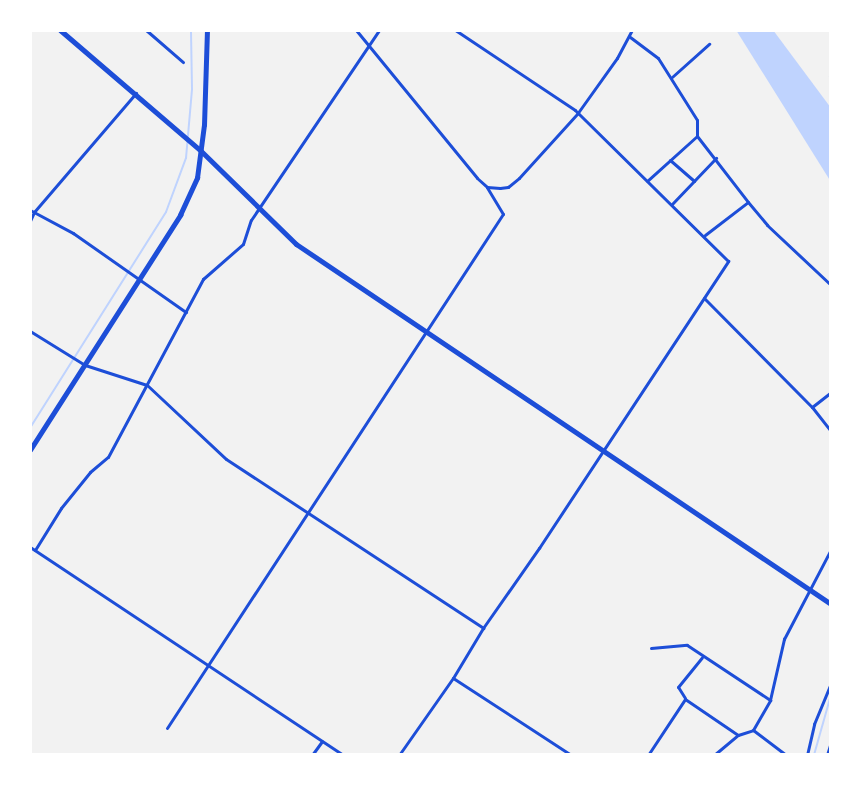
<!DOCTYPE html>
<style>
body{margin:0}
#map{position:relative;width:861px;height:785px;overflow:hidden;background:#f2f2f2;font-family:Overpass,sans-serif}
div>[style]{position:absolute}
.water>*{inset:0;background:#bfd3fe}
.stream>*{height:2px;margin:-1px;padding:0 1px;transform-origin:1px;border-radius:1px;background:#bfd3fe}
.minor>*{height:3px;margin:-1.5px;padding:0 1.5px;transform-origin:1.5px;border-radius:1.5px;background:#1d4ed8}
.tertiary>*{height:4.5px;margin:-2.25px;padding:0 2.25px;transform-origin:2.25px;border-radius:2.25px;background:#1d4ed8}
.primary>*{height:5px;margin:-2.5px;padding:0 2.5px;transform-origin:2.5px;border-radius:2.5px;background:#1d4ed8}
span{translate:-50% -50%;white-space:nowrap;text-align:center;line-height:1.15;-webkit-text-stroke:4.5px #fff;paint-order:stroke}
.frame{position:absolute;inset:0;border:32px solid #fff;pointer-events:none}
</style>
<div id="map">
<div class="water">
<div style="clip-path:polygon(736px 30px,773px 30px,831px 108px,831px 182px)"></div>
</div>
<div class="stream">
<div style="left:30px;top:428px;width:255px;rotate:-57.8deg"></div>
<div style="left:166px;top:212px;width:58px;rotate:-69.7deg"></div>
<div style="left:186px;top:158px;width:69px;rotate:-85deg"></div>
<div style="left:192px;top:89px;width:59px;rotate:-91deg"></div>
<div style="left:814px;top:755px;width:62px;rotate:-74.2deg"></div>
</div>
<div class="minor">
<div style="left:146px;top:30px;width:49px;rotate:40.9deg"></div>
<div style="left:356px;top:30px;width:191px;rotate:50.7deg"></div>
<div style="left:477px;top:178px;width:13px;rotate:42deg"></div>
<div style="left:487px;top:187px;width:13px;rotate:4deg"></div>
<div style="left:500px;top:188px;width:8px;rotate:-7deg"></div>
<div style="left:508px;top:187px;width:14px;rotate:-39deg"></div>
<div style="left:519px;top:178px;width:86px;rotate:-47.8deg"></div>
<div style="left:577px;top:114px;width:69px;rotate:-54.5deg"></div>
<div style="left:617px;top:58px;width:32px;rotate:-62deg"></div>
<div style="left:630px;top:37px;width:35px;rotate:37deg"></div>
<div style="left:658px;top:58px;width:73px;rotate:57.8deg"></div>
<div style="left:697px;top:120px;width:16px;rotate:90deg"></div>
<div style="left:697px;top:136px;width:67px;rotate:138deg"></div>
<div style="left:830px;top:76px;width:1px;rotate:-45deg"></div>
<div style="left:672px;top:77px;width:50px;rotate:-41.7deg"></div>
<div style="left:697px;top:136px;width:83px;rotate:52.3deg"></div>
<div style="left:670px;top:160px;width:32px;rotate:41deg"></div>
<div style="left:672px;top:204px;width:64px;rotate:-46.3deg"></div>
<div style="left:30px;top:210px;width:49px;rotate:28.1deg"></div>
<div style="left:73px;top:233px;width:138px;rotate:35deg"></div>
<div style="left:30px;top:221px;width:10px;rotate:-66deg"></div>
<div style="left:34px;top:212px;width:157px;rotate:-49.4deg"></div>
<div style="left:705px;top:235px;width:54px;rotate:-37.5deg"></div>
<div style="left:748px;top:202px;width:30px;rotate:50deg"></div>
<div style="left:767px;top:225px;width:88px;rotate:43.2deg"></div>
<div style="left:704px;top:298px;width:153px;rotate:45.3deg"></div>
<div style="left:812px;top:407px;width:31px;rotate:52deg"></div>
<div style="left:30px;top:331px;width:65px;rotate:31.7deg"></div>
<div style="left:85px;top:365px;width:65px;rotate:17.9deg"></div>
<div style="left:147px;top:385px;width:108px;rotate:43.1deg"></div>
<div style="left:226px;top:459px;width:308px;rotate:33.3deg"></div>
<div style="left:812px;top:407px;width:24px;rotate:-38deg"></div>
<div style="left:30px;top:547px;width:376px;rotate:33.6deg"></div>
<div style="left:35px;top:550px;width:49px;rotate:-58.2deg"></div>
<div style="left:61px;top:508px;width:46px;rotate:-51.1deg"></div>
<div style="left:90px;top:472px;width:23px;rotate:-40deg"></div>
<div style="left:108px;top:457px;width:202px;rotate:-61.9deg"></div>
<div style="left:203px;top:279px;width:53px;rotate:-41.2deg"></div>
<div style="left:243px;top:244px;width:25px;rotate:-72deg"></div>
<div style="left:251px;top:220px;width:229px;rotate:-56deg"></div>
<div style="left:651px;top:648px;width:36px;rotate:-5deg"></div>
<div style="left:687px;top:645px;width:100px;rotate:33.5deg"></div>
<div style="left:453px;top:678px;width:141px;rotate:33.1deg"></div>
<div style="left:685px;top:698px;width:13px;rotate:-122deg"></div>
<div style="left:678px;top:687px;width:38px;rotate:-51deg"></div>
<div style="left:167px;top:728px;width:614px;rotate:-56.83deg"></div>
<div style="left:503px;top:214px;width:31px;rotate:-121deg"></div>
<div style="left:753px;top:730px;width:41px;rotate:37.1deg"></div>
<div style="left:312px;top:755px;width:17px;rotate:-54deg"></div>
<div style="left:399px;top:755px;width:94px;rotate:-55deg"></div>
<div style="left:453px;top:678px;width:58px;rotate:-59deg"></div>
<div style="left:483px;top:628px;width:98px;rotate:-55deg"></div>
<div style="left:539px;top:548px;width:344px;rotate:-56.6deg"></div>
<div style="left:728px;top:261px;width:215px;rotate:-135.4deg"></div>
<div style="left:575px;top:110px;width:144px;rotate:-146.3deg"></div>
<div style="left:648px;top:755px;width:67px;rotate:-56.5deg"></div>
<div style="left:685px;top:699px;width:64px;rotate:34.2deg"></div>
<div style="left:714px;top:755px;width:31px;rotate:-40deg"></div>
<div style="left:738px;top:735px;width:16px;rotate:-18deg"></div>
<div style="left:753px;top:730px;width:34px;rotate:-60deg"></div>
<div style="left:770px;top:700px;width:63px;rotate:-77.1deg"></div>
<div style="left:784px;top:639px;width:102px;rotate:-62.4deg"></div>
<div style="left:807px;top:755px;width:32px;rotate:-77deg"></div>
<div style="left:814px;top:724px;width:44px;rotate:-67.5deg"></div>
</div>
<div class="tertiary">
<div style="left:30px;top:450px;width:279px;rotate:-57.4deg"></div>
<div style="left:180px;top:215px;width:41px;rotate:-65.3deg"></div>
<div style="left:197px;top:178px;width:53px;rotate:-82.5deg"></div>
<div style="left:204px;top:125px;width:95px;rotate:-88.2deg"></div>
</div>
<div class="primary">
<div style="left:60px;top:30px;width:186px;rotate:40.6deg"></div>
<div style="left:201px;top:151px;width:133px;rotate:44.4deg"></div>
<div style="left:296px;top:244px;width:645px;rotate:33.94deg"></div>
<div style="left:828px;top:755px;width:10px;rotate:-73deg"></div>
</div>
<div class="frame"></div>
</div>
